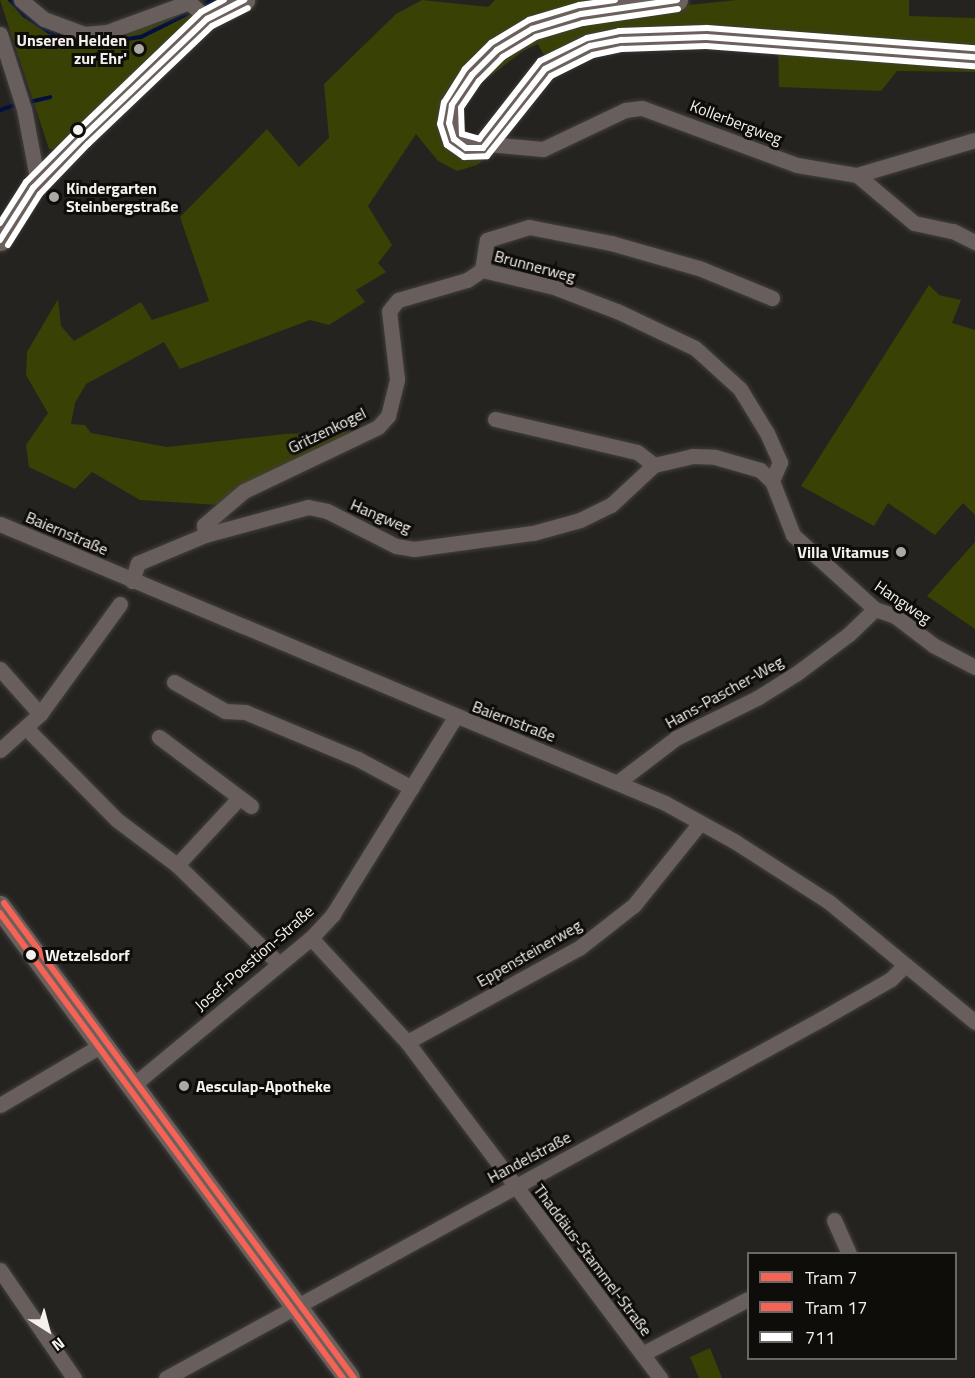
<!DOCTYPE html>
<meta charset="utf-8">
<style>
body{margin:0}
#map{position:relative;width:975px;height:1378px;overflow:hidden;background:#252320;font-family:"Titillium Web",sans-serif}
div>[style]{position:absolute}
.green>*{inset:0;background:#3a4104}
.stream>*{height:4px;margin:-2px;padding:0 2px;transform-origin:2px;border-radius:2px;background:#030f40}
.roads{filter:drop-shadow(0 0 2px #41403e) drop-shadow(0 0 2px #41403e)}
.street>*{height:15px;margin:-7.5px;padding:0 7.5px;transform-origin:7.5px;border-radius:7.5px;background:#685e5b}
.secondary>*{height:22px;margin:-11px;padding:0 11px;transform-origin:11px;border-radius:11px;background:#6c605c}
.tram>*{height:1.5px;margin:-0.75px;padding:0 0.75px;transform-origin:0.75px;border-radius:0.75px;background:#5f5a57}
.bus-1>*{height:6px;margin:-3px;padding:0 3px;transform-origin:3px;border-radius:3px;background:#fff}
.bus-2>*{height:6px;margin:-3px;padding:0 3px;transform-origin:3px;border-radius:3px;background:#fff}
.bus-3>*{height:6px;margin:-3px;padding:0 3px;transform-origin:3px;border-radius:3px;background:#fff}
.tram-1>*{height:6px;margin:-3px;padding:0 3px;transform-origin:3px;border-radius:3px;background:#f46355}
.tram-2>*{height:6px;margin:-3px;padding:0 3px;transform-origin:3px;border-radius:3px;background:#f46355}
.dots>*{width:16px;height:16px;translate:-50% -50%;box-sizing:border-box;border:3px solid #0f0d0a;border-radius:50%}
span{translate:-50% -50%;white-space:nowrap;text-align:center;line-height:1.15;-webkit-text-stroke:6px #0f0d0a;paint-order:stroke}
.poi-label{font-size:16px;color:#f4f1ed;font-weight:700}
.right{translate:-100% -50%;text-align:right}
.left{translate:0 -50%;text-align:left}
.street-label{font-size:16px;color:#f4f1ed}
.stop-label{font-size:16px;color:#f4f1ed;font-weight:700}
.legend{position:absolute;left:747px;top:1252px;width:210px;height:108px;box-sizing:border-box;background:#0f0d0a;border:2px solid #6b6865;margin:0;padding:8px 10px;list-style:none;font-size:18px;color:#f4f1ed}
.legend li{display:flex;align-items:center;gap:12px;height:30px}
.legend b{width:30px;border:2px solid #6b6865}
.north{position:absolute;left:18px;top:1300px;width:60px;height:60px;-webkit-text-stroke:4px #0f0d0a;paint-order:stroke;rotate:144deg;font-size:16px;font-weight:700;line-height:24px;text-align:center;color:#f4f1ed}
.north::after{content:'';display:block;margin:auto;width:21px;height:27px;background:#f4f1ed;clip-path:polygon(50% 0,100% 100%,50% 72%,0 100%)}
</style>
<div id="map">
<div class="green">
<div style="clip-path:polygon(0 0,16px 0,83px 37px,185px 9px,194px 16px,57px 150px,49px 149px)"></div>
<div style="clip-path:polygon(422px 0,488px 7px,495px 0,625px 0,520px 28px,440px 126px,493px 153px,477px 165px,457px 171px,438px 161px,416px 134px,368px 206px,392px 245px,378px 263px,386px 272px,356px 290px,365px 302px,329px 325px,310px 320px,180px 369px,164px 342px,86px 384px,75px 403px,71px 424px,85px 425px,91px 433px,167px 447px,285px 434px,364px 431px,218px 505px,140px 500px,92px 472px,75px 489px,29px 467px,26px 445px,48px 413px,26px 375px,27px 352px,58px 299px,61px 326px,74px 341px,141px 302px,152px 320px,209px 301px,180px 217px,267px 129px,299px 167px,329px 138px,324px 84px,396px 14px)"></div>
<div style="clip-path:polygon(737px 0,909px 0,909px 16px,975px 18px,975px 48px,701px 28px,545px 57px,538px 44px,523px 51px,472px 90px,506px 53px,556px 28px,660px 8px)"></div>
<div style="clip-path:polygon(778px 48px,975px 63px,975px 72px,897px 71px,881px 91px,779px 87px)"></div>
<div style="clip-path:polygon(929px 285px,939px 295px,961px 300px,952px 323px,975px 330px,975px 515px,963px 503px,935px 535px,888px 503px,874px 526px,801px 486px)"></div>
<div style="clip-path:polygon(975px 542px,975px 629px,927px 596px)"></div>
<div style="clip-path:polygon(710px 1348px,722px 1378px,699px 1378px,690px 1357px)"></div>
</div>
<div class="stream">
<div style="left:10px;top:0;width:21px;rotate:47deg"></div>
<div style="left:24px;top:15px;width:30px;rotate:34deg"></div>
<div style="left:49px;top:32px;width:53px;rotate:11.9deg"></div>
<div style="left:101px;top:43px;width:40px;rotate:-8.5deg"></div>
<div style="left:141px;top:37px;width:58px;rotate:-26.6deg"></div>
<div style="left:200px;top:7px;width:14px;rotate:-30deg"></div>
<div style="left:25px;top:103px;width:26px;rotate:-13deg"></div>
<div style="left:0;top:110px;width:18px;rotate:-19deg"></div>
</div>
<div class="roads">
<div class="street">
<div style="left:21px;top:0;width:30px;rotate:40deg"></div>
<div style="left:44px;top:19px;width:43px;rotate:20.6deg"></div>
<div style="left:84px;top:34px;width:23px;rotate:-5deg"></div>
<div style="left:107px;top:32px;width:87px;rotate:-20.1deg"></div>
<div style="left:189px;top:2px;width:25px;rotate:43deg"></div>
<div style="left:0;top:34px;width:79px;rotate:72.3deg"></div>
<div style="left:24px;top:109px;width:75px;rotate:79.3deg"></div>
<div style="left:488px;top:144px;width:55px;rotate:5.2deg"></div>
<div style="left:543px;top:149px;width:91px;rotate:-25.4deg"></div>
<div style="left:625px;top:110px;width:17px;rotate:-7deg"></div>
<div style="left:642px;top:108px;width:165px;rotate:20.2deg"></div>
<div style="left:797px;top:165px;width:61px;rotate:9.5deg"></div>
<div style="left:857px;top:175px;width:123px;rotate:-16.5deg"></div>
<div style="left:857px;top:175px;width:75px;rotate:40.1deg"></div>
<div style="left:914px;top:223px;width:40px;rotate:12deg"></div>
<div style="left:953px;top:231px;width:25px;rotate:27deg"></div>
<div style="left:482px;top:270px;width:74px;rotate:13.3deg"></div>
<div style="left:554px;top:287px;width:67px;rotate:20.9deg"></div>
<div style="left:617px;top:311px;width:86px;rotate:25.4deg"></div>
<div style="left:695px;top:348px;width:61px;rotate:42.3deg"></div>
<div style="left:740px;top:389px;width:52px;rotate:58.5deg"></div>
<div style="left:767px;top:433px;width:32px;rotate:66deg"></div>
<div style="left:780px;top:462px;width:21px;rotate:113deg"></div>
<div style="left:482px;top:270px;width:30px;rotate:-81deg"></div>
<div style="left:487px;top:240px;width:44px;rotate:-17.2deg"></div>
<div style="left:529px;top:227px;width:84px;rotate:11deg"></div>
<div style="left:611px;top:243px;width:91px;rotate:15.9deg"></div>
<div style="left:699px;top:268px;width:79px;rotate:22.3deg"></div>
<div style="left:495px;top:419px;width:146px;rotate:13.1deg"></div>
<div style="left:637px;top:452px;width:21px;rotate:37deg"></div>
<div style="left:0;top:524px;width:721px;rotate:22.76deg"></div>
<div style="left:665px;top:803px;width:79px;rotate:28.8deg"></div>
<div style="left:734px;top:841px;width:113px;rotate:32.7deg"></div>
<div style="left:829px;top:902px;width:189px;rotate:39.4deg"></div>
<div style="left:205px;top:535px;width:10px;rotate:-96deg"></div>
<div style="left:204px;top:525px;width:52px;rotate:-40.4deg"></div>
<div style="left:244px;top:491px;width:148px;rotate:-25.5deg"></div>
<div style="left:378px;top:427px;width:15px;rotate:-48deg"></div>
<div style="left:388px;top:416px;width:38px;rotate:-76deg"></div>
<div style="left:397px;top:379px;width:68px;rotate:-96.7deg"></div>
<div style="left:389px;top:311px;width:14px;rotate:-51deg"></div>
<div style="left:398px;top:300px;width:72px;rotate:-16.2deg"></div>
<div style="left:467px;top:280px;width:18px;rotate:-34deg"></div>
<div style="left:132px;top:581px;width:19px;rotate:-72deg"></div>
<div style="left:138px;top:563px;width:73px;rotate:-22.7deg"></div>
<div style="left:205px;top:535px;width:107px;rotate:-15.2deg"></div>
<div style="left:308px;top:507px;width:19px;rotate:12deg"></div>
<div style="left:327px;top:511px;width:77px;rotate:26.9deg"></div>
<div style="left:396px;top:546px;width:18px;rotate:9deg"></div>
<div style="left:414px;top:549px;width:120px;rotate:-7.7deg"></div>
<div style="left:533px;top:533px;width:49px;rotate:-15.5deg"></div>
<div style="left:580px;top:520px;width:34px;rotate:-26deg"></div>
<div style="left:611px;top:505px;width:59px;rotate:-42.9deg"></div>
<div style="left:654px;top:465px;width:39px;rotate:-13deg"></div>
<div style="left:692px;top:456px;width:23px;rotate:2deg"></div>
<div style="left:715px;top:457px;width:47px;rotate:16.1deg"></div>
<div style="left:760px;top:470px;width:16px;rotate:43deg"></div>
<div style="left:772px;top:481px;width:58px;rotate:68.7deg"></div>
<div style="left:793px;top:535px;width:110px;rotate:42.1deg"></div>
<div style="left:875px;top:609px;width:21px;rotate:19deg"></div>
<div style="left:895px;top:616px;width:48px;rotate:37.3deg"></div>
<div style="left:933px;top:645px;width:47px;rotate:27.6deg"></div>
<div style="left:0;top:669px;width:60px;rotate:48.4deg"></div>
<div style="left:174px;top:682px;width:59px;rotate:29.6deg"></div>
<div style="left:225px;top:711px;width:20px;rotate:3deg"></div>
<div style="left:245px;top:712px;width:122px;rotate:22.6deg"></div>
<div style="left:358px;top:759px;width:61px;rotate:28.2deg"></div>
<div style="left:26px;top:728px;width:129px;rotate:45.3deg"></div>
<div style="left:117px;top:820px;width:75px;rotate:36.9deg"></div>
<div style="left:177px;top:865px;width:141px;rotate:44.1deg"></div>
<div style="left:159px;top:737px;width:115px;rotate:36.9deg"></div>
<div style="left:0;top:750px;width:54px;rotate:-42deg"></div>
<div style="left:40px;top:714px;width:136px;rotate:-54deg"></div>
<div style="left:618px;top:782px;width:73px;rotate:-37.2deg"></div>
<div style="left:676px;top:738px;width:90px;rotate:-26.3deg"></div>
<div style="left:757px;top:698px;width:47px;rotate:-32deg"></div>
<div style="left:797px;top:673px;width:65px;rotate:-36.9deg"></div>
<div style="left:849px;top:634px;width:36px;rotate:-44deg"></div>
<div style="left:177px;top:865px;width:91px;rotate:-47.2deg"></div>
<div style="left:311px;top:938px;width:142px;rotate:47.3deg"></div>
<div style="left:407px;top:1042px;width:421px;rotate:53deg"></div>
<div style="left:407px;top:1042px;width:196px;rotate:-28.7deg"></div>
<div style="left:579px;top:948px;width:70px;rotate:-38deg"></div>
<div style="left:634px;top:905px;width:105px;rotate:-51.2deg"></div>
<div style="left:132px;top:1086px;width:232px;rotate:-39.6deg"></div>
<div style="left:311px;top:938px;width:33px;rotate:-47deg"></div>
<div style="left:333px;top:914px;width:232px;rotate:-58.2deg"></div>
<div style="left:0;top:1105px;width:118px;rotate:-30.5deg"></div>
<div style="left:834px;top:1220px;width:37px;rotate:66deg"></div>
<div style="left:0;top:1270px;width:131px;rotate:55.6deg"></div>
<div style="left:642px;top:1354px;width:119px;rotate:-27.4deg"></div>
<div style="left:166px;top:1378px;width:749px;rotate:-28.72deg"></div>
<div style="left:823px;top:1018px;width:78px;rotate:-29.8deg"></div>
<div style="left:891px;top:979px;width:20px;rotate:-45deg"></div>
</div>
<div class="secondary">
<div style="left:677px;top:0;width:97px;rotate:171.7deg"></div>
<div style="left:581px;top:14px;width:51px;rotate:163deg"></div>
<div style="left:532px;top:29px;width:41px;rotate:149deg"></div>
<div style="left:497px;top:50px;width:35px;rotate:135deg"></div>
<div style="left:472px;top:75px;width:36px;rotate:124deg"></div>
<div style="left:452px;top:105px;width:18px;rotate:99deg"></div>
<div style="left:449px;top:123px;width:17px;rotate:73deg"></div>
<div style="left:454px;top:139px;width:15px;rotate:37deg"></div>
<div style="left:466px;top:148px;width:17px"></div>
<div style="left:483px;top:148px;width:100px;rotate:-51.9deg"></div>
<div style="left:545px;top:69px;width:51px;rotate:-27.1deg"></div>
<div style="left:590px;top:46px;width:32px;rotate:-11deg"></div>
<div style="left:621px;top:40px;width:85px;rotate:-2deg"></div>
<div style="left:706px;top:37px;width:270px;rotate:4.3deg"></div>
<div style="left:0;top:240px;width:62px;rotate:-57.6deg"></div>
<div style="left:33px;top:188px;width:70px;rotate:-45.6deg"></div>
<div style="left:82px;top:138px;width:173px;rotate:-43.6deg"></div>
<div style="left:207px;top:19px;width:42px;rotate:-27.2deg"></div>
<div style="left:0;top:907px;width:586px;rotate:53.46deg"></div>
</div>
</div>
<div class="tram">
<div style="left:0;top:899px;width:6px;rotate:45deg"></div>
<div style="left:0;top:910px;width:55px;rotate:53.1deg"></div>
</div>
<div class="bus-1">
<div style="left:677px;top:0;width:97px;rotate:171.7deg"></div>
<div style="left:581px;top:14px;width:51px;rotate:163deg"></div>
<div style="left:532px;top:29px;width:41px;rotate:149deg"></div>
<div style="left:497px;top:50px;width:35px;rotate:135deg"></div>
<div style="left:472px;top:75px;width:36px;rotate:124deg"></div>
<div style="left:452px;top:105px;width:18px;rotate:99deg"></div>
<div style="left:449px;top:123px;width:17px;rotate:73deg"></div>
<div style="left:454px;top:139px;width:15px;rotate:37deg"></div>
<div style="left:466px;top:148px;width:17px"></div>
<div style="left:483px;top:148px;width:100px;rotate:-51.9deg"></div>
<div style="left:545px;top:69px;width:51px;rotate:-27.1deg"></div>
<div style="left:590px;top:46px;width:32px;rotate:-11deg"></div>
<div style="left:621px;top:40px;width:85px;rotate:-2deg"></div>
<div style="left:706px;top:37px;width:270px;rotate:4.3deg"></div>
<div style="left:0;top:240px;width:62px;rotate:-57.6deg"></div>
<div style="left:33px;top:188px;width:70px;rotate:-45.6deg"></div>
<div style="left:82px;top:138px;width:173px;rotate:-43.6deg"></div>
<div style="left:207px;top:19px;width:42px;rotate:-27.2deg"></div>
</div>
<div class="bus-2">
<div style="left:615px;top:0;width:36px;rotate:172deg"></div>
<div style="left:579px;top:5px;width:52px;rotate:163.3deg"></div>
<div style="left:529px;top:20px;width:44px;rotate:148.8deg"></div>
<div style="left:491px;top:43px;width:37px;rotate:135deg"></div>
<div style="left:465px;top:69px;width:39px;rotate:122deg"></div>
<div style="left:444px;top:102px;width:22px;rotate:100deg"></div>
<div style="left:440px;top:124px;width:22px;rotate:72deg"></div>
<div style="left:447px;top:145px;width:21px;rotate:35deg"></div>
<div style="left:464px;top:157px;width:23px;rotate:-2deg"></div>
<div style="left:487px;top:156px;width:102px;rotate:-51.3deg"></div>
<div style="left:551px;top:76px;width:47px;rotate:-26.6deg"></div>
<div style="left:593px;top:55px;width:30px;rotate:-12deg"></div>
<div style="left:622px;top:49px;width:84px;rotate:-2deg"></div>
<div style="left:706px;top:46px;width:269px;rotate:4.3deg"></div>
<div style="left:8px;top:245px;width:60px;rotate:-57.9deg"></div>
<div style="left:40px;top:194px;width:69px;rotate:-46.2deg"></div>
<div style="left:88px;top:144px;width:171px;rotate:-43.6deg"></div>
<div style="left:212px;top:26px;width:40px;rotate:-26.6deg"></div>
</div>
<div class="bus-3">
<div style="left:678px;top:9px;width:96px;rotate:171.6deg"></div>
<div style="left:583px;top:23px;width:49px;rotate:163.4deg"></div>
<div style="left:536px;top:37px;width:39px;rotate:149deg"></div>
<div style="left:503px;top:57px;width:34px;rotate:135deg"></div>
<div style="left:479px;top:81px;width:32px;rotate:124deg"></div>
<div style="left:461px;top:108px;width:26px;rotate:88deg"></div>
<div style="left:462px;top:134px;width:18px;rotate:16deg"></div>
<div style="left:479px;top:139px;width:99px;rotate:-52deg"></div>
<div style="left:540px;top:61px;width:52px;rotate:-26.1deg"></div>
<div style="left:587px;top:38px;width:33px;rotate:-12deg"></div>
<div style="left:619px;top:31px;width:88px;rotate:-2deg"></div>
<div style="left:707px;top:28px;width:269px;rotate:4.3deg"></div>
<div style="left:0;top:223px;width:49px;rotate:-57.6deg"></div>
<div style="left:26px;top:182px;width:71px;rotate:-45deg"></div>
<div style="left:76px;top:132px;width:173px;rotate:-43.8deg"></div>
<div style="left:201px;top:12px;width:26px;rotate:-28deg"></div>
</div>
<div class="tram-1">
<div style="left:4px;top:903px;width:590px;rotate:53.62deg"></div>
</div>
<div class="tram-2">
<div style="left:0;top:913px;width:578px;rotate:53.59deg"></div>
</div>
<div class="dots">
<div style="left:139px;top:49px;background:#aca9a5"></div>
<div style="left:78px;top:130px;background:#f4f1ed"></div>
<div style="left:54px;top:197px;background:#aca9a5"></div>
<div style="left:901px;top:552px;background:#aca9a5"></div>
<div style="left:31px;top:955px;background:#f4f1ed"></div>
<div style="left:184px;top:1086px;background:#aca9a5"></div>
</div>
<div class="poi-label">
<span class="right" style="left:127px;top:49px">Unseren Helden<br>zur Ehr'</span>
<span class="left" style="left:66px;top:197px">Kindergarten<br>Steinbergstraße</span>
<span class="right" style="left:889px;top:552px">Villa Vitamus</span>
<span class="left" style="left:196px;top:1086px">Aesculap-Apotheke</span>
</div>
<div class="street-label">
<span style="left:736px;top:122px;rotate:21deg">Kollerbergweg</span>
<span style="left:535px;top:266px;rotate:15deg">Brunnerweg</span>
<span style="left:327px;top:430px;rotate:-26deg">Gritzenkogel</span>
<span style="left:381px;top:516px;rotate:23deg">Hangweg</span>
<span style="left:67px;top:533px;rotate:23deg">Baiernstraße</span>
<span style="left:903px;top:602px;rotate:34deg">Hangweg</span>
<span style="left:724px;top:692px;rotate:-29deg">Hans-Pascher-Weg</span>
<span style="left:514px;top:721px;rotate:21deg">Baiernstraße</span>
<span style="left:529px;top:953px;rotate:-30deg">Eppensteinerweg</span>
<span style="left:254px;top:958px;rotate:-41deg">Josef-Poestion-Straße</span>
<span style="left:529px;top:1157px;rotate:-28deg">Handelstraße</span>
<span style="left:593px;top:1260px;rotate:53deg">Thaddäus-Stammel-Straße</span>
</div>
<div class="stop-label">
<span class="left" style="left:45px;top:955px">Wetzelsdorf</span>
</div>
<ul class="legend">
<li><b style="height:8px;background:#f46355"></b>Tram 7</li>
<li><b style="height:8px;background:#f46355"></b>Tram 17</li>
<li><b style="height:8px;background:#fff"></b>711</li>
</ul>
<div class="north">N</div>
</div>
